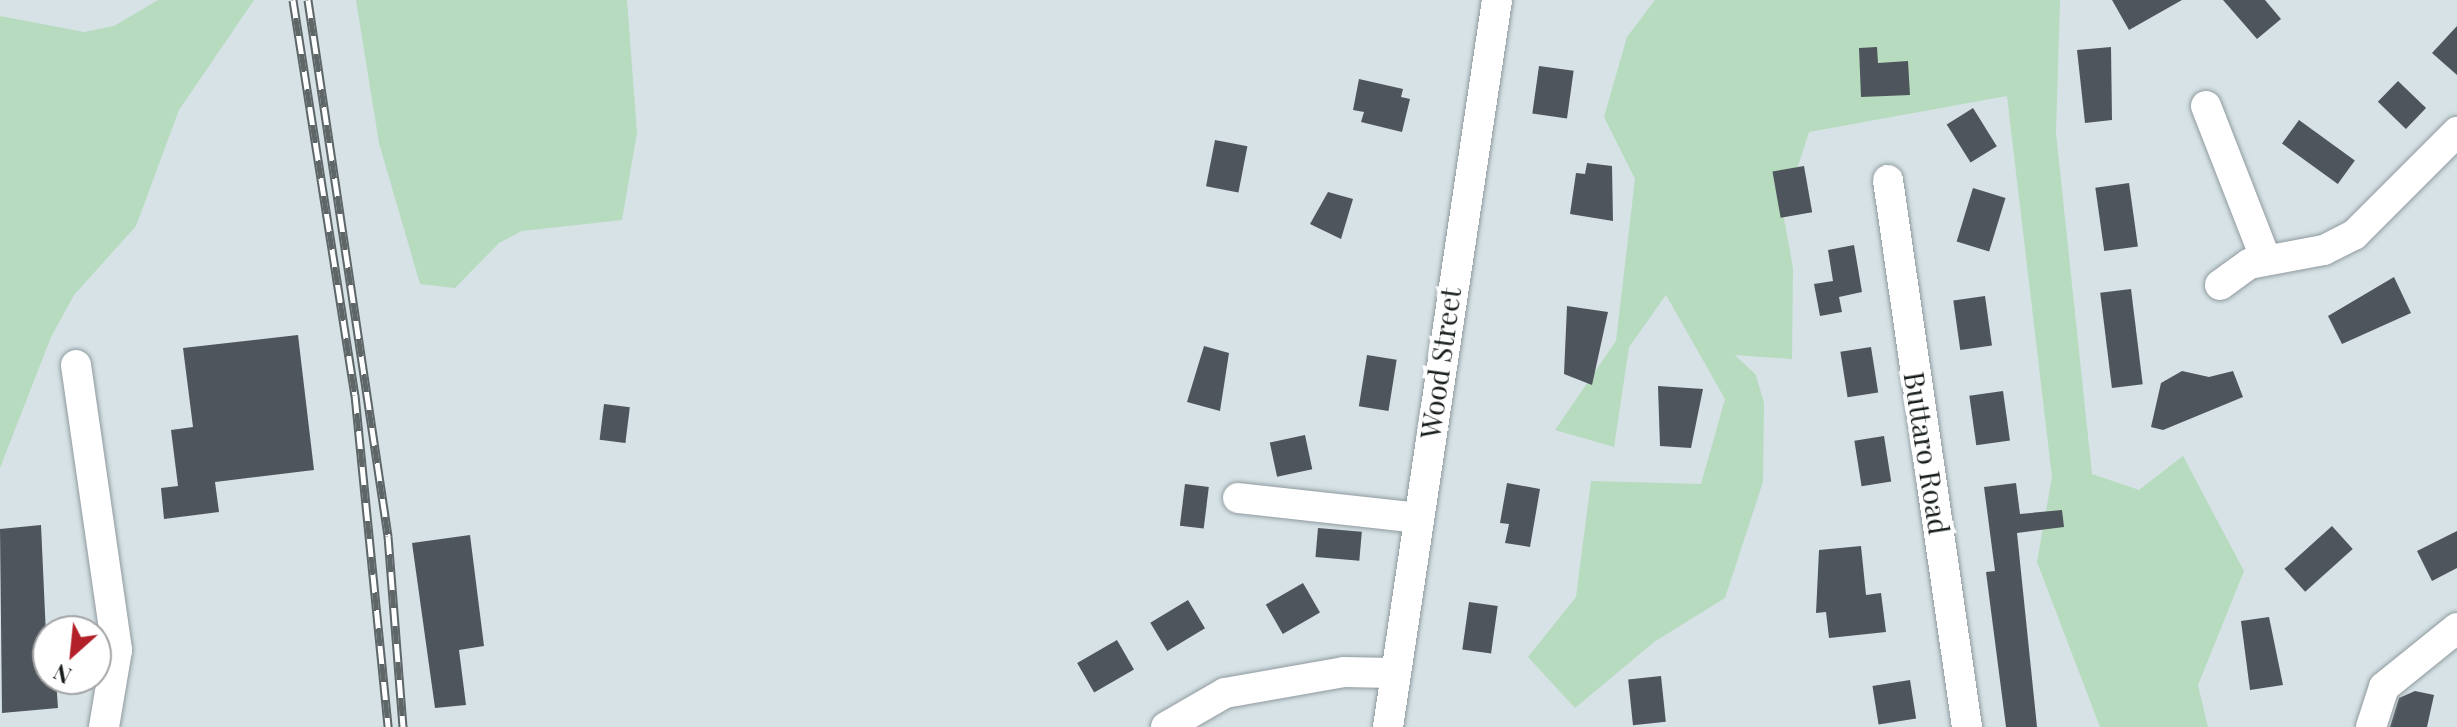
<!DOCTYPE html>
<style>
body{margin:0}
#map{position:relative;width:2457px;height:727px;overflow:hidden;background:#d6e2e6;font-family:"Playfair Display",serif}
div>[style]{position:absolute}
.green>*{inset:0;background:#b7dbbe}
.building>*{inset:0;background:#4f555c;transform-origin:0 0}
.roads{filter:drop-shadow(0 0 2px #8f9a9e) drop-shadow(0 0 2px #8f9a9e)}
.minor>*{height:30px;margin:-15px;padding:0 15px;transform-origin:15px;border-radius:15px;background:#fff}
.rail>*{height:9px;margin-top:-4.5px;transform-origin:0;background:repeating-linear-gradient(90deg,#fff 0 18px,#5e6668 0 36px);box-sizing:border-box;border-block:2px solid #5e6668}
span{translate:-50% -50%;white-space:nowrap;text-align:center;line-height:1.15;-webkit-text-stroke:8px #fff;paint-order:stroke}
.street-label{font-size:28px;color:#171c1d}
.north{position:absolute;left:32px;top:615px;width:80px;height:80px;box-sizing:border-box;background:#fff;border:2px solid #a2a4a5;border-radius:50%;rotate:207deg;font-size:22px;font-weight:700;line-height:32px;text-align:center;color:#171c1d}
.north::after{content:'';display:block;margin:auto;width:28px;height:36px;background:#b22029;clip-path:polygon(50% 0,100% 100%,50% 72%,0 100%)}
</style>
<div id="map">
<div class="green">
<div style="clip-path:polygon(158px 0,254px 0,179px 110px,136px 226px,74px 295px,51px 337px,0 468px,0 16px,84px 32px,114px 26px)"></div>
<div style="clip-path:polygon(356px 0,627px 0,637px 133px,622px 220px,522px 231px,499px 243px,455px 288px,420px 284px,379px 143px)"></div>
<div style="clip-path:polygon(1655px 0,2060px 0,2056px 133px,2092px 474px,2139px 490px,2183px 456px,2244px 571px,2198px 685px,2208px 727px,2100px 727px,2037px 562px,2052px 477px,2007px 96px,1809px 132px,1783px 213px,1793px 268px,1792px 359px,1735px 355px,1756px 375px,1764px 403px,1763px 482px,1725px 598px,1654px 642px,1575px 708px,1528px 657px,1576px 597px,1591px 481px,1701px 484px,1725px 399px,1666px 295px,1629px 347px,1614px 447px,1555px 430px,1616px 341px,1635px 179px,1604px 117px,1627px 37px)"></div>
</div>
<div class="building">
<div style="clip-path:polygon(2112px 0,2182px 0,2129px 30px)"></div>
<div style="clip-path:polygon(2223px 0,2265px 0,2281px 19px,2257px 39px)"></div>
<div style="clip-path:polygon(2457px 26px,2457px 75px,2432px 53px)"></div>
<div style="clip-path:polygon(1877px 47px,1878px 63px,1908px 61px,1910px 95px,1861px 97px,1859px 48px)"></div>
<div style="clip-path:polygon(2111px 47px,2112px 120px,2085px 123px,2077px 50px)"></div>
<div style="left:1539px;top:66px;width:35px;height:48px;rotate:8deg"></div>
<div style="clip-path:polygon(1359px 79px,1403px 89px,1401px 97px,1410px 99px,1402px 132px,1361px 122px,1364px 112px,1353px 110px)"></div>
<div style="left:2398px;top:81px;width:39px;height:29px;rotate:44deg"></div>
<div style="left:1973px;top:108px;width:45px;height:31px;rotate:58deg"></div>
<div style="left:2299px;top:120px;width:69px;height:29px;rotate:36deg"></div>
<div style="left:1215px;top:140px;width:33px;height:47px;rotate:11deg"></div>
<div style="clip-path:polygon(1587px 163px,1612px 166px,1613px 221px,1570px 214px,1576px 173px,1585px 174px)"></div>
<div style="left:1804px;top:166px;width:47px;height:32px;rotate:80deg"></div>
<div style="left:2129px;top:183px;width:64px;height:34px;rotate:82deg"></div>
<div style="left:1973px;top:188px;width:34px;height:56px;rotate:17deg"></div>
<div style="clip-path:polygon(1328px 192px,1353px 199px,1341px 239px,1310px 224px)"></div>
<div style="clip-path:polygon(1854px 245px,1862px 292px,1839px 297px,1842px 312px,1820px 316px,1814px 284px,1833px 281px,1828px 250px)"></div>
<div style="clip-path:polygon(2394px 277px,2411px 313px,2342px 344px,2328px 316px)"></div>
<div style="left:2131px;top:289px;width:96px;height:31px;rotate:83deg"></div>
<div style="left:1985px;top:296px;width:50px;height:32px;rotate:82deg"></div>
<div style="clip-path:polygon(1567px 306px,1608px 312px,1592px 385px,1564px 374px)"></div>
<div style="clip-path:polygon(298px 335px,314px 470px,215px 482px,219px 512px,164px 519px,161px 488px,178px 486px,171px 430px,193px 427px,183px 348px)"></div>
<div style="clip-path:polygon(1204px 346px,1229px 353px,1220px 411px,1187px 402px)"></div>
<div style="left:1871px;top:347px;width:46px;height:31px;rotate:81deg"></div>
<div style="left:1367px;top:355px;width:30px;height:52px;rotate:9deg"></div>
<div style="clip-path:polygon(2182px 371px,2209px 377px,2233px 371px,2243px 397px,2163px 430px,2151px 427px,2161px 383px)"></div>
<div style="clip-path:polygon(1658px 386px,1703px 389px,1691px 448px,1660px 446px)"></div>
<div style="left:2003px;top:391px;width:50px;height:34px;rotate:82deg"></div>
<div style="left:604px;top:404px;width:26px;height:36px;rotate:7deg"></div>
<div style="left:1305px;top:435px;width:35px;height:36px;rotate:78deg"></div>
<div style="left:1884px;top:436px;width:46px;height:30px;rotate:81deg"></div>
<div style="clip-path:polygon(1507px 483px,1540px 489px,1530px 547px,1505px 543px,1509px 524px,1500px 523px)"></div>
<div style="clip-path:polygon(2016px 483px,2020px 514px,2062px 510px,2064px 527px,2017px 533px,2037px 727px,2006px 727px,1986px 572px,1995px 571px,1984px 487px)"></div>
<div style="left:1185px;top:484px;width:24px;height:42px;rotate:7deg"></div>
<div style="clip-path:polygon(41px 525px,48px 679px,56px 679px,58px 708px,2px 713px,0 529px)"></div>
<div style="left:2332px;top:526px;width:31px;height:64px;rotate:48deg"></div>
<div style="left:1318px;top:528px;width:44px;height:29px;rotate:5deg"></div>
<div style="clip-path:polygon(2457px 531px,2457px 568px,2432px 581px,2417px 551px)"></div>
<div style="clip-path:polygon(470px 535px,484px 646px,459px 650px,466px 705px,435px 708px,412px 543px)"></div>
<div style="clip-path:polygon(1861px 546px,1866px 595px,1881px 593px,1886px 632px,1829px 638px,1826px 612px,1816px 613px,1819px 550px)"></div>
<div style="left:1303px;top:583px;width:34px;height:43px;rotate:60deg"></div>
<div style="left:1188px;top:600px;width:33px;height:44px;rotate:59deg"></div>
<div style="left:1469px;top:602px;width:29px;height:48px;rotate:8deg"></div>
<div style="clip-path:polygon(2269px 617px,2283px 685px,2250px 690px,2241px 621px)"></div>
<div style="left:1117px;top:640px;width:34px;height:46px;rotate:60deg"></div>
<div style="left:1661px;top:676px;width:46px;height:33px;rotate:84deg"></div>
<div style="left:1910px;top:680px;width:39px;height:38px;rotate:81deg"></div>
<div style="clip-path:polygon(2415px 691px,2434px 695px,2427px 727px,2390px 727px,2399px 698px)"></div>
</div>
<div class="roads">
<div class="minor">
<div style="left:2206px;top:106px;width:165px;rotate:68.7deg"></div>
<div style="left:1888px;top:180px;width:553px;rotate:81.78deg"></div>
<div style="left:2220px;top:285px;width:36px;rotate:-36deg"></div>
<div style="left:2249px;top:264px;width:76px;rotate:-10.6deg"></div>
<div style="left:2324px;top:250px;width:34px;rotate:-27deg"></div>
<div style="left:2354px;top:235px;width:146px;rotate:-45deg"></div>
<div style="left:76px;top:365px;width:288px;rotate:81.8deg"></div>
<div style="left:117px;top:650px;width:78px;rotate:99.6deg"></div>
<div style="left:1238px;top:498px;width:181px;rotate:6.3deg"></div>
<div style="left:1166px;top:727px;width:68px;rotate:-30deg"></div>
<div style="left:1225px;top:693px;width:121px;rotate:-10deg"></div>
<div style="left:1344px;top:672px;width:49px;rotate:1.2deg"></div>
<div style="left:1388px;top:727px;width:735px;rotate:-81.47deg"></div>
<div style="left:2371px;top:727px;width:42px;rotate:-72deg"></div>
<div style="left:2384px;top:687px;width:94px;rotate:-38.9deg"></div>
</div>
</div>
<div class="rail">
<div style="left:293px;top:0;width:400px;rotate:81.1deg"></div>
<div style="left:355px;top:395px;width:334px;rotate:84.3deg"></div>
<div style="left:308px;top:0;width:542px;rotate:81.51deg"></div>
<div style="left:388px;top:536px;width:192px;rotate:85.5deg"></div>
</div>
<div class="street-label">
<span style="left:1440px;top:363px;rotate:-82deg">Wood Street</span>
<span style="left:1927px;top:453px;rotate:81deg">Buttaro Road</span>
</div>
<div class="north">N</div>
</div>
